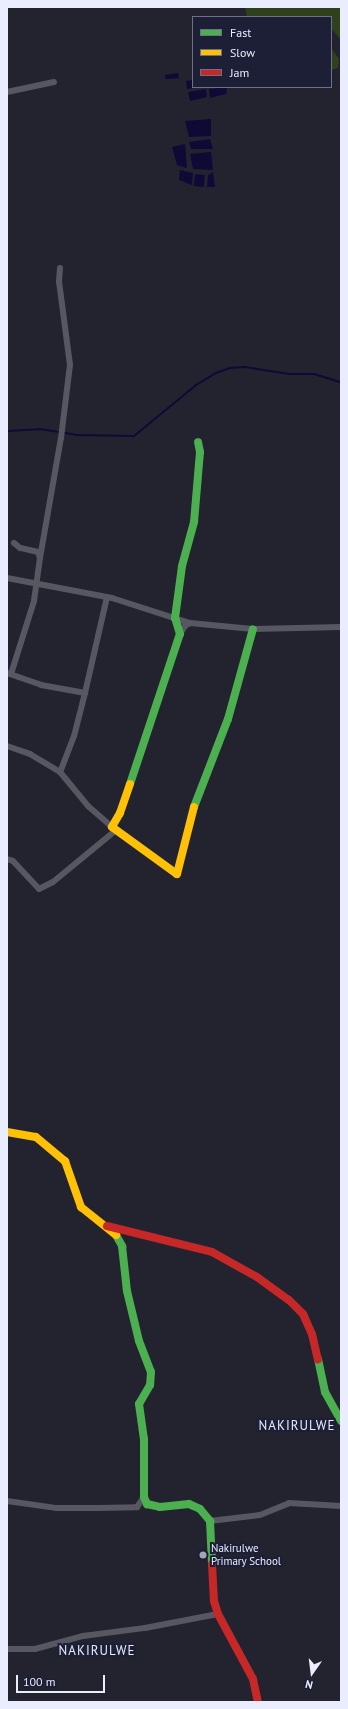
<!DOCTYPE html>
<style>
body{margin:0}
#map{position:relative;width:348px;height:1709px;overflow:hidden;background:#22232f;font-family:"PT Sans",sans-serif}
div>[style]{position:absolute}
.green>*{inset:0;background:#2f411c}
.water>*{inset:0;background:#0e0a35;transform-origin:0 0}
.stream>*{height:2px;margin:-1px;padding:0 1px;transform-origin:1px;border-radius:1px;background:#0e0a35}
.street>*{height:6px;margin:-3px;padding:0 3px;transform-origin:3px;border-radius:3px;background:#565761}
.fast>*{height:8px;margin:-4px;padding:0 4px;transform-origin:4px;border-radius:4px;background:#4caf50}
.slow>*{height:8px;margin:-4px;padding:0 4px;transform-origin:4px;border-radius:4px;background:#ffc107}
.jam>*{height:8px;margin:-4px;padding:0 4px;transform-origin:4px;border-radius:4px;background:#c62828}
.dots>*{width:11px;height:11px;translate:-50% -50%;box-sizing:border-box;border:2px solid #1c1f35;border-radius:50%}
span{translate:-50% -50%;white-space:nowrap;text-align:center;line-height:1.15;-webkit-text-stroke:4px #1c1f35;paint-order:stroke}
.poi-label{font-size:11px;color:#eaedfd}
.left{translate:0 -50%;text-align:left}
.quarter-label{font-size:13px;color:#eaedfd;letter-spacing:1px}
.frame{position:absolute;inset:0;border:8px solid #eaedfd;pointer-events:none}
.legend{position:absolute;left:192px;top:16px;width:140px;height:72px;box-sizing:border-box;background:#1c1f35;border:1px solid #6e7185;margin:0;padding:5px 7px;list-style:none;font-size:12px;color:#eaedfd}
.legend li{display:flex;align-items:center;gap:8px;height:20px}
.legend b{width:20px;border:1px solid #6e7185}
.north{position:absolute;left:292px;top:1653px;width:40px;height:40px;-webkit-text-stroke:3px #1c1f35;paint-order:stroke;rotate:194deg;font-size:11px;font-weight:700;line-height:16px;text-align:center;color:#eaedfd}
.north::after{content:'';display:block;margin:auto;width:14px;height:18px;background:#eaedfd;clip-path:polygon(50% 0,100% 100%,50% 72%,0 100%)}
.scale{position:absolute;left:16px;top:1675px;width:89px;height:18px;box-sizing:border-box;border:2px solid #eaedfd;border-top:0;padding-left:5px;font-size:12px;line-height:14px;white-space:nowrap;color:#eaedfd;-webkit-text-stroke:3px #1c1f35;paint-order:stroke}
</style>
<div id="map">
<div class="green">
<div style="clip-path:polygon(245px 7px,341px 7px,341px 40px,331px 28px,331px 17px,247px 17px)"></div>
<div style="clip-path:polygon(331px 48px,339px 59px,338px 68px,331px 70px)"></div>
</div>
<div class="water">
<div style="clip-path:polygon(178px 73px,179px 78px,165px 79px,165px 75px)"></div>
<div style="clip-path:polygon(193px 80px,193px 87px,201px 87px,187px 89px,186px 81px)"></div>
<div style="clip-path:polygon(227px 87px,226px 94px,210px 98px,209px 89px)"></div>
<div style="clip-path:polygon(206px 89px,207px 97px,190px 101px,188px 92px)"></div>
<div style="clip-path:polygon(211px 119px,211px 136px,189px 137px,185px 121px)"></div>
<div style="clip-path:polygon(210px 139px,213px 149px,191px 149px,189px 142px)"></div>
<div style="clip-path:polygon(185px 144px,187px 167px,186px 168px,177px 165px,172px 147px)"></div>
<div style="clip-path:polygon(211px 152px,213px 170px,193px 169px,190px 154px)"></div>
<div style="clip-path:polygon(180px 170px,193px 173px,192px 185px,179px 180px)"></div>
<div style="clip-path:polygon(213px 172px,215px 187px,207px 187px,208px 175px)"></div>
<div style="left:195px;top:174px;width:10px;height:12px;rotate:6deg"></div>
</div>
<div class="stream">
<div style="left:7px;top:431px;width:33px;rotate:-3deg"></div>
<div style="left:40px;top:429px;width:36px;rotate:9deg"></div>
<div style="left:76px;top:435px;width:58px;rotate:1deg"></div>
<div style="left:134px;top:436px;width:80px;rotate:-39.4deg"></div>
<div style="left:196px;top:385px;width:23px;rotate:-31deg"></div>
<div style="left:216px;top:373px;width:15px;rotate:-20deg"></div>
<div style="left:230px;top:368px;width:15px;rotate:-4deg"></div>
<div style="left:245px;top:367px;width:45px;rotate:9deg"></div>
<div style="left:289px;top:374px;width:25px"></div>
<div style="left:314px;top:374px;width:28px;rotate:17deg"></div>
</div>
<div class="street">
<div style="left:7px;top:92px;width:48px;rotate:-12deg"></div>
<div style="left:40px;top:558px;width:122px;rotate:-80.1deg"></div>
<div style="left:61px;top:438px;width:74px;rotate:-83deg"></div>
<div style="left:70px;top:365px;width:84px;rotate:-97.5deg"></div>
<div style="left:59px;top:282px;width:14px;rotate:-86deg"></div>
<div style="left:7px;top:578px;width:107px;rotate:10.8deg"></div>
<div style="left:112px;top:598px;width:82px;rotate:17.8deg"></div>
<div style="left:180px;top:634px;width:9px;rotate:-58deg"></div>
<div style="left:185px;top:626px;width:6px;rotate:-31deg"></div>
<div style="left:190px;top:623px;width:63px;rotate:5.4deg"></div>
<div style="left:253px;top:629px;width:88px;rotate:-1.3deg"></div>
<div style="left:7px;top:673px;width:36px;rotate:19deg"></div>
<div style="left:41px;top:685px;width:45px;rotate:10.3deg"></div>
<div style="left:85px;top:693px;width:44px;rotate:104.3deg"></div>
<div style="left:74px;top:736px;width:39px;rotate:111deg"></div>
<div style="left:11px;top:674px;width:77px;rotate:-72.5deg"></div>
<div style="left:34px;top:601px;width:43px;rotate:-82.1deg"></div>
<div style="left:40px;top:558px;width:6px;rotate:-108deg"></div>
<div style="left:38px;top:552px;width:18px;rotate:-167deg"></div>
<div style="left:20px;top:548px;width:8px;rotate:-140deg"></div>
<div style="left:85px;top:693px;width:98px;rotate:-77.1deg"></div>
<div style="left:7px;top:746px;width:24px;rotate:19deg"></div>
<div style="left:30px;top:754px;width:35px;rotate:31deg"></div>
<div style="left:60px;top:772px;width:44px;rotate:50.5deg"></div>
<div style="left:88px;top:806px;width:32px;rotate:41deg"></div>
<div style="left:7px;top:859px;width:6px;rotate:18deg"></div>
<div style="left:13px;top:861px;width:38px;rotate:47deg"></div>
<div style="left:39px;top:889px;width:16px;rotate:-27deg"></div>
<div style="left:53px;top:882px;width:82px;rotate:-39.5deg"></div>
<div style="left:7px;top:1501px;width:49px;rotate:8.1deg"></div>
<div style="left:56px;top:1508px;width:42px"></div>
<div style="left:98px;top:1508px;width:39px;rotate:-1deg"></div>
<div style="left:137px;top:1507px;width:12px;rotate:-55deg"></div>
<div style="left:210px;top:1521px;width:50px;rotate:-6.8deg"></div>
<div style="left:260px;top:1515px;width:31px;rotate:-22deg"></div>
<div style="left:289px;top:1503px;width:52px;rotate:3.3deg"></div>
<div style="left:7px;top:1649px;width:28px"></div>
<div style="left:35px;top:1649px;width:50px;rotate:-15.2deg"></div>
<div style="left:83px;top:1636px;width:63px;rotate:-7.4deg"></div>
<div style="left:145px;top:1628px;width:74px;rotate:-10.9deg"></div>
</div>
<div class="fast">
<div style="left:130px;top:784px;width:158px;rotate:-71.6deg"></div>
<div style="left:180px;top:634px;width:17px;rotate:-107deg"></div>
<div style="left:175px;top:618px;width:52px;rotate:-82.3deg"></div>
<div style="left:182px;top:566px;width:46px;rotate:-74.7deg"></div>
<div style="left:194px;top:522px;width:70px;rotate:-85.1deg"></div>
<div style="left:200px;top:452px;width:10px;rotate:-101deg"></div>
<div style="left:194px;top:807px;width:94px;rotate:-68.9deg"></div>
<div style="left:228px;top:719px;width:93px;rotate:-74.5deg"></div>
<div style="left:116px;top:1235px;width:13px;rotate:61deg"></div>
<div style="left:122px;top:1246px;width:45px;rotate:83.7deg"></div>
<div style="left:127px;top:1291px;width:51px;rotate:76.5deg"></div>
<div style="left:139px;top:1341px;width:33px;rotate:69deg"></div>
<div style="left:151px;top:1372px;width:13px;rotate:94deg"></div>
<div style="left:150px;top:1385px;width:22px;rotate:120deg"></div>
<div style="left:139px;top:1404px;width:35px;rotate:82deg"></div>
<div style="left:144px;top:1439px;width:58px;rotate:90deg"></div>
<div style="left:144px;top:1497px;width:8px;rotate:67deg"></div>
<div style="left:147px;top:1504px;width:13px;rotate:13deg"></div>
<div style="left:160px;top:1507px;width:29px;rotate:-6deg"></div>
<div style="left:189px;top:1504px;width:12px;rotate:24deg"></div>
<div style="left:200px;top:1509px;width:16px;rotate:50deg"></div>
<div style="left:210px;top:1521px;width:43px;rotate:87.3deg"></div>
<div style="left:318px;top:1359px;width:34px;rotate:78deg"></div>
<div style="left:325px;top:1392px;width:33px;rotate:61deg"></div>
</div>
<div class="slow">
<div style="left:130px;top:784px;width:31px;rotate:109deg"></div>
<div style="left:120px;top:813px;width:16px;rotate:120deg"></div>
<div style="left:112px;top:827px;width:80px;rotate:35.9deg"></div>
<div style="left:177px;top:874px;width:69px;rotate:-75.8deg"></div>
<div style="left:7px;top:1132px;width:29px;rotate:10deg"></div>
<div style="left:36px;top:1137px;width:38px;rotate:40deg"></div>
<div style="left:65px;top:1161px;width:49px;rotate:70.8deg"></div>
<div style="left:81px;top:1207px;width:45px;rotate:38.7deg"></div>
</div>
<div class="jam">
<div style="left:107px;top:1226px;width:108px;rotate:13.9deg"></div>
<div style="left:212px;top:1252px;width:51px;rotate:29.1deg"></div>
<div style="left:257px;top:1277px;width:39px;rotate:36deg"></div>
<div style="left:289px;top:1300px;width:20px;rotate:45deg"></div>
<div style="left:303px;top:1314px;width:22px;rotate:66deg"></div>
<div style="left:312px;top:1334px;width:26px;rotate:77deg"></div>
<div style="left:212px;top:1564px;width:37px;rotate:87deg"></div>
<div style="left:214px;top:1601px;width:14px;rotate:73deg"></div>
<div style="left:218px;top:1614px;width:74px;rotate:61.7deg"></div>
<div style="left:253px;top:1679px;width:24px;rotate:78deg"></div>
</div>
<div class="dots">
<div style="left:203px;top:1555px;background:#a4a6b5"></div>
</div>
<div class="poi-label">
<span class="left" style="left:211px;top:1555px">Nakirulwe<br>Primary School</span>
</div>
<div class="quarter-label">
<span style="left:297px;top:1426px">NAKIRULWE</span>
<span style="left:97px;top:1651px">NAKIRULWE</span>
</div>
<div class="frame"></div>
<ul class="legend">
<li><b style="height:5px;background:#4caf50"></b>Fast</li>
<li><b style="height:5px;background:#ffc107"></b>Slow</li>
<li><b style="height:5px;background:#c62828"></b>Jam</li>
</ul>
<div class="north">N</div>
<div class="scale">100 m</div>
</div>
